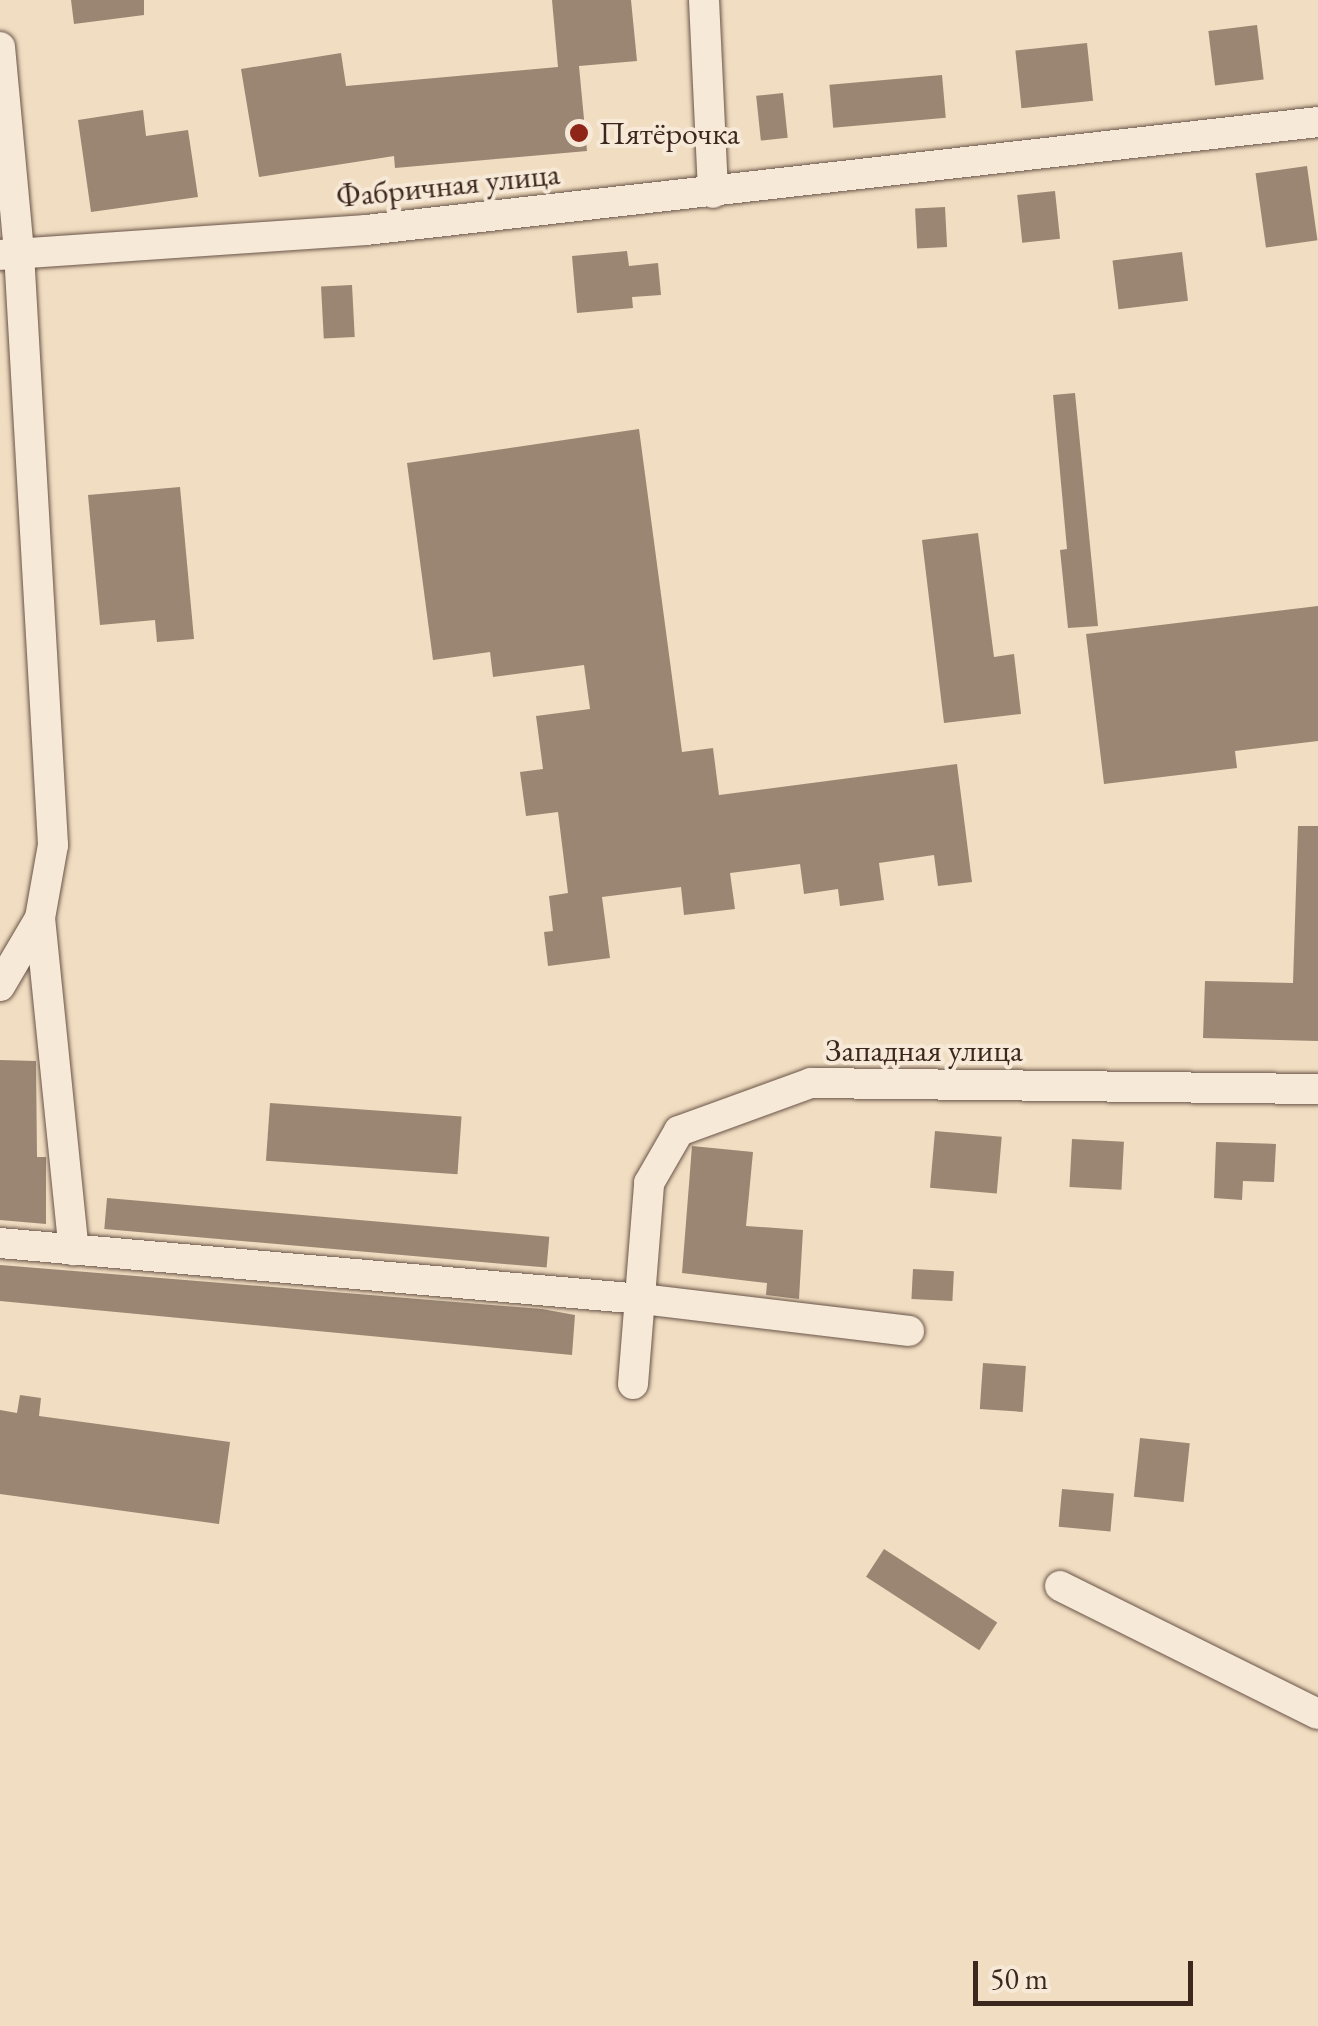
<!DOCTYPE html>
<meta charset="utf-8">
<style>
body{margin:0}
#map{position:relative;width:1318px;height:2026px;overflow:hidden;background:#f1ddc1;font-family:"EB Garamond",serif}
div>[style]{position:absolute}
.building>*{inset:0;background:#9a8673;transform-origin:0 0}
.roads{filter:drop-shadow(0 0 2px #695448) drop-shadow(0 0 2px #695448)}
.minor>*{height:30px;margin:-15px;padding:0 15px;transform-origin:15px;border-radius:15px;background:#f6e9d7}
.dots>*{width:28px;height:28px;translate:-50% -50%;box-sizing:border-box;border:5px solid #f6e9d7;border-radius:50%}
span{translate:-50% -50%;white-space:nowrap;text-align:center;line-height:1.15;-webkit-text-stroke:8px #f6e9d7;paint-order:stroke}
.poi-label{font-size:32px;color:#3c271f}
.left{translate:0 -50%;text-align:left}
.street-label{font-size:32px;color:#3c271f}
.scale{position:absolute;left:973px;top:1961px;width:220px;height:45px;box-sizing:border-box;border:5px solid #3c271f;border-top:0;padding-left:12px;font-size:30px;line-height:35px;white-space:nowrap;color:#3c271f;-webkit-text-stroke:8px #f6e9d7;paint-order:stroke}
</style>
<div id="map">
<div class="building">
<div style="clip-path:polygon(71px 0,144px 0,144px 15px,74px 24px)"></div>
<div style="clip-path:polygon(552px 0,631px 0,637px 61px,579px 66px,587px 151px,395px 168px,394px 156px,259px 177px,241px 69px,341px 53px,346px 86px,558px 67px)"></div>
<div style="left:1257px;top:25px;width:55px;height:49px;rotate:83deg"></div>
<div style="left:1087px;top:43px;width:58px;height:72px;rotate:84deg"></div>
<div style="left:942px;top:75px;width:43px;height:113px;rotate:85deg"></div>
<div style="left:783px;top:93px;width:45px;height:27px;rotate:84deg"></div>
<div style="clip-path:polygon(143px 110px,146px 136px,188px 130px,198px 197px,91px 212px,78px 120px)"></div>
<div style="left:1307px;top:166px;width:75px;height:52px;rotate:82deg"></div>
<div style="left:1055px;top:191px;width:48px;height:38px;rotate:84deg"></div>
<div style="left:945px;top:207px;width:40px;height:30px;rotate:87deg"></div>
<div style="clip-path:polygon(627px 251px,629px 266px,658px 263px,661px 295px,632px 297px,633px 308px,577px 313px,572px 256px)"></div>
<div style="left:1182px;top:252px;width:49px;height:70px;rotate:83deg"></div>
<div style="left:352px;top:285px;width:52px;height:31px;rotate:87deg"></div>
<div style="clip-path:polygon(1075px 393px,1098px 626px,1068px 628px,1060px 550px,1067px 549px,1053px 395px)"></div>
<div style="clip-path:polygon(639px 429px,682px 752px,713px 748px,719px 795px,957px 764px,972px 882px,938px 886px,934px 855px,879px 863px,884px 900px,840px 906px,838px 889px,804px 894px,800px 864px,730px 873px,735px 909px,684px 915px,681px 887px,602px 897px,610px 958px,548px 966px,544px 932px,553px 931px,549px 896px,568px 893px,558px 812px,526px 816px,520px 772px,543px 769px,536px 716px,590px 709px,584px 665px,493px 677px,490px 652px,433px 660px,407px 463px)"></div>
<div style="clip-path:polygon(180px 487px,194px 639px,157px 642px,155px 620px,100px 625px,88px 495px)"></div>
<div style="clip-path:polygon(978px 533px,994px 657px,1014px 654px,1021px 714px,944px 723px,922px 540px)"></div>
<div style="clip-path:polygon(1318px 606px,1318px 741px,1235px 751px,1237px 768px,1104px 784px,1086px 634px)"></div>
<div style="clip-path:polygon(1298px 826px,1318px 826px,1318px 1041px,1203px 1038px,1205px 981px,1293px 983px)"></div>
<div style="clip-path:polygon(0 1060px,36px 1061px,37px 1157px,46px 1157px,46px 1224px,0 1220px)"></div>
<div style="left:270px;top:1103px;width:192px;height:58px;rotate:4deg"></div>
<div style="left:935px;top:1131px;width:67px;height:57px;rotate:5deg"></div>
<div style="left:1072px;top:1139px;width:52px;height:48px;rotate:3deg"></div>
<div style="clip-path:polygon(1216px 1142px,1276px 1144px,1274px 1182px,1243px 1181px,1242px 1200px,1214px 1198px)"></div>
<div style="clip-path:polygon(692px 1146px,753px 1152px,746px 1226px,803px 1230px,799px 1299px,766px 1295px,767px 1283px,682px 1273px)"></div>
<div style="left:107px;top:1198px;width:444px;height:31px;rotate:5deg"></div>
<div style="clip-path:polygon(0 1265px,542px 1309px,575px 1315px,572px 1355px,0 1301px)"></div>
<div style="left:913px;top:1269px;width:41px;height:30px;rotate:3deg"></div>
<div style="left:983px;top:1363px;width:43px;height:46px;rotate:4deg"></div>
<div style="clip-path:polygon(20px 1395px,41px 1398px,39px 1416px,230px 1442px,219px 1524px,0 1494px,0 1410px,17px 1413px)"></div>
<div style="left:1140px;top:1438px;width:50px;height:59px;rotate:6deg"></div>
<div style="left:1062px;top:1489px;width:52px;height:38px;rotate:5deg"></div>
<div style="left:884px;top:1549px;width:135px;height:33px;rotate:33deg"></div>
</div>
<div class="roads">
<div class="minor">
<div style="left:704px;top:0;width:193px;rotate:87.3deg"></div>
<div style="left:0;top:47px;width:207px;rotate:84.7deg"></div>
<div style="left:19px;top:253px;width:593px;rotate:86.71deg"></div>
<div style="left:53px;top:845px;width:74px;rotate:100.1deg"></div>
<div style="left:40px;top:918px;width:79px;rotate:120.5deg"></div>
<div style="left:0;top:255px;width:367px;rotate:-3.9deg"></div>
<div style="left:366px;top:230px;width:958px;rotate:-6.47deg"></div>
<div style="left:40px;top:918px;width:334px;rotate:84.2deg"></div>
<div style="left:0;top:1243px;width:643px;rotate:4.99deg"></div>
<div style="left:641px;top:1299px;width:270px;rotate:6.8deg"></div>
<div style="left:633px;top:1384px;width:202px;rotate:-85.4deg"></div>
<div style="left:649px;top:1183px;width:60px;rotate:-60deg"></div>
<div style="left:679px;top:1131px;width:140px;rotate:-20deg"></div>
<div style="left:811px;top:1083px;width:507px;rotate:0.68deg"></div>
<div style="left:1060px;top:1586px;width:288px;rotate:26.4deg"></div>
</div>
</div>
<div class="dots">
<div style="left:579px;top:133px;background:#8f2418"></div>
</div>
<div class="poi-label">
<span class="left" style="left:599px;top:133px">Пятёрочка</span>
</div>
<div class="street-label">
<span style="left:448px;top:185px;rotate:-6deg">Фабричная улица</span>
<span style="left:924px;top:1050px">Западная улица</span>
</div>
<div class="scale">50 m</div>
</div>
